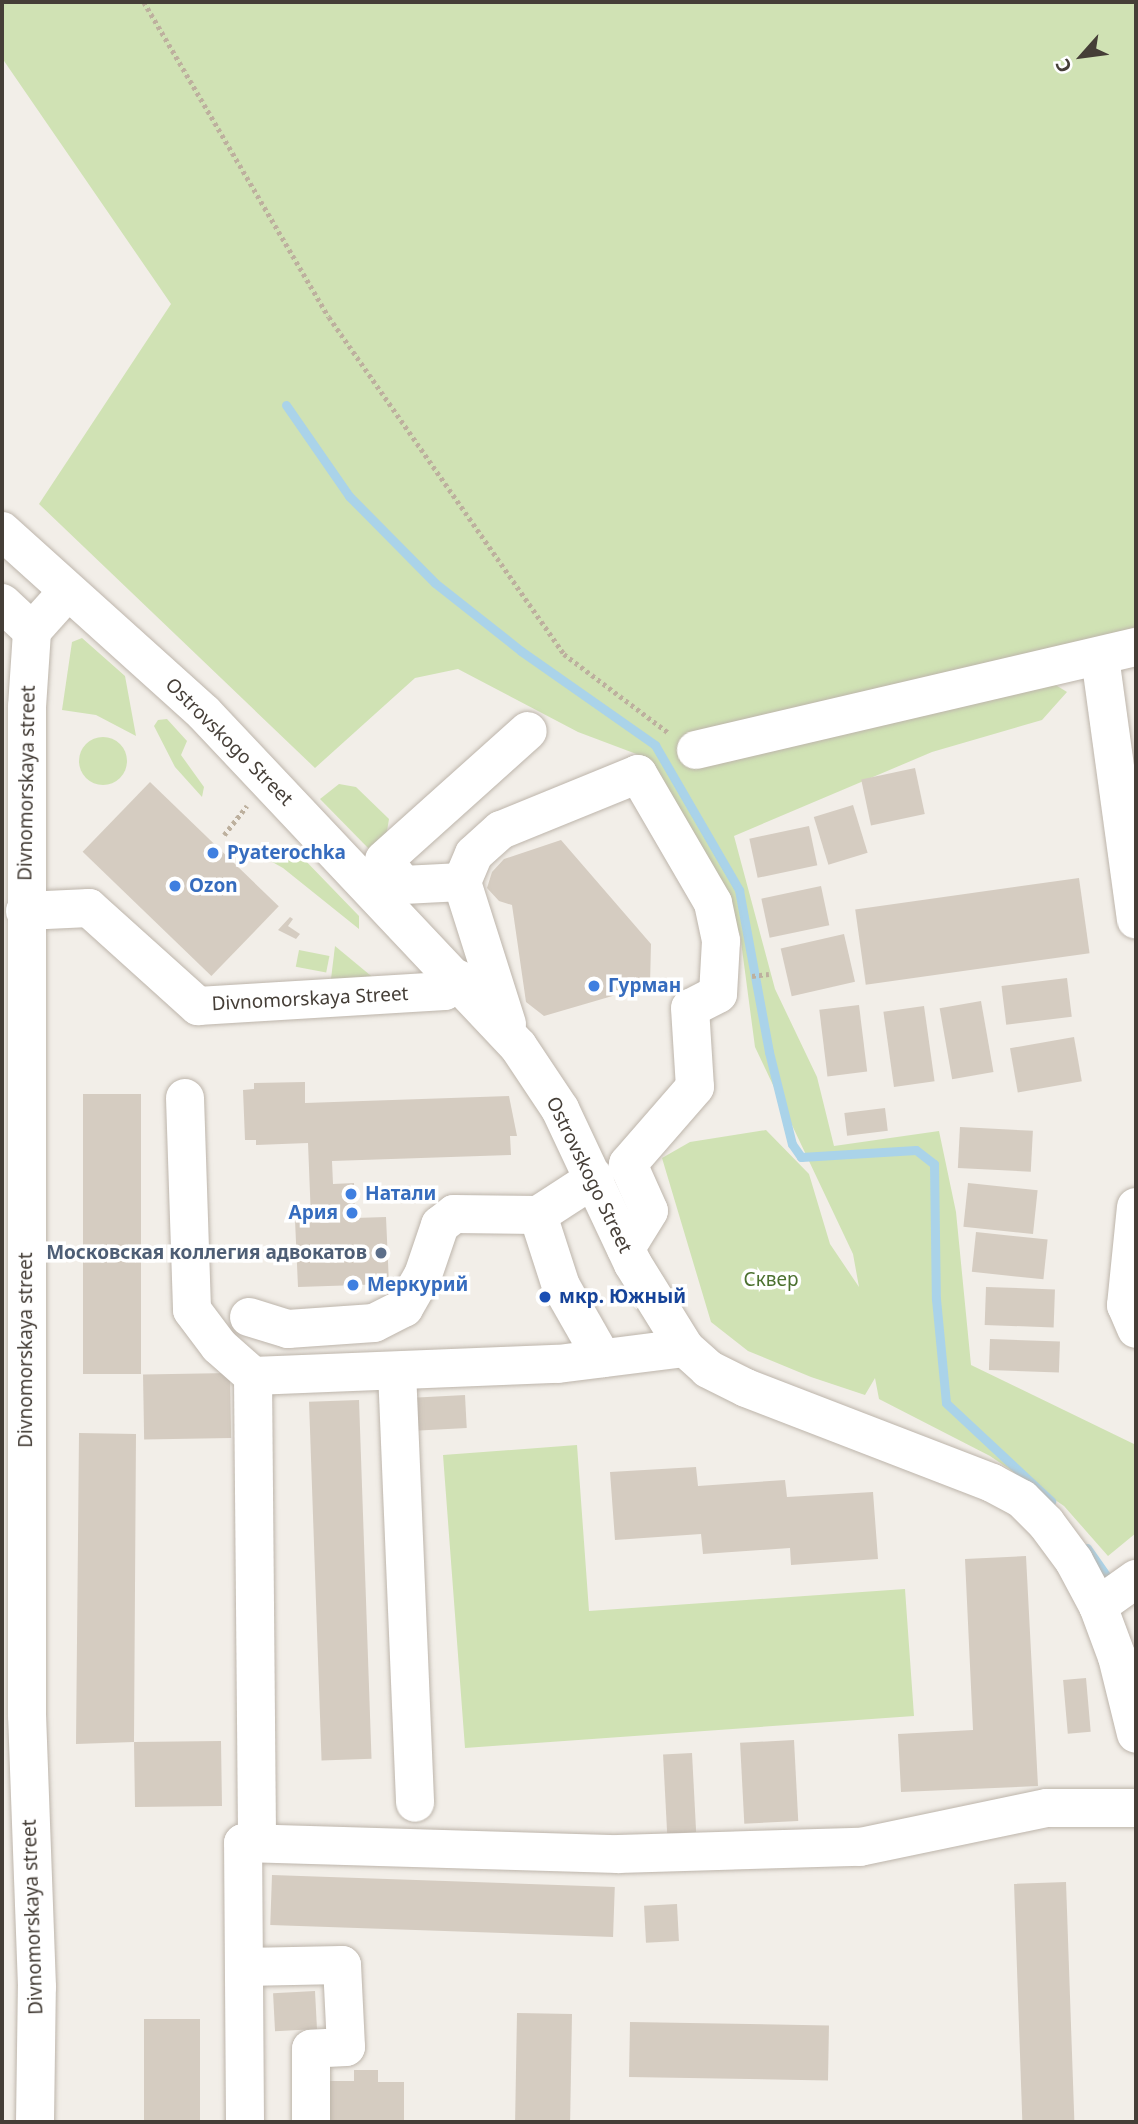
<!DOCTYPE html>
<meta charset="utf-8">
<style>
body{margin:0}
#map{position:relative;width:1138px;height:2124px;overflow:hidden;background:#f2eee8;font-family:"Noto Sans",sans-serif}
div>[style]{position:absolute}
.green>*{inset:0;background:#d0e2b4;transform-origin:0 0}
.round{border-radius:50%}
.stream>*{height:9px;margin:-4.5px;padding:0 4.5px;transform-origin:4.5px;border-radius:4.5px;background:#aad3e9}
.building>*{inset:0;background:#d5ccc1;transform-origin:0 0}
.path>*{height:4.5px;margin-top:-2.25px;transform-origin:0;background:repeating-linear-gradient(90deg,#bdb09e 0 3.5px,transparent 0 7px)}
.roads{filter:drop-shadow(0 0 2px #bdb5ab) drop-shadow(0 0 2px #bdb5ab)}
.minor>*{height:38px;margin:-19px;padding:0 19px;transform-origin:19px;border-radius:19px;background:#fff}
.dots>*{width:19px;height:19px;translate:-50% -50%;box-sizing:border-box;border:4px solid #fff;border-radius:50%}
span{translate:-50% -50%;white-space:nowrap;text-align:center;line-height:1.15;-webkit-text-stroke:7px #fff;paint-order:stroke}
.street-label{font-size:19px;color:#453e37}
.shop-label{font-size:19px;color:#366cbe;font-weight:700}
.left{translate:0 -50%;text-align:left}
.right{translate:-100% -50%;text-align:right}
.service-label{font-size:19px;color:#4e5e75;font-weight:700}
.park-label{font-size:19px;color:#4c7130}
.transit-label{font-size:19px;color:#164399;font-weight:700}
.frame{position:absolute;inset:0;border:4px solid #453e37;pointer-events:none}
.north{position:absolute;left:1047px;top:21px;width:70px;height:70px;-webkit-text-stroke:5px #fff;paint-order:stroke;rotate:242deg;font-size:19px;font-weight:700;line-height:28px;text-align:center;color:#453e37}
.north::after{content:'';display:block;margin:auto;width:24px;height:32px;background:#453e37;clip-path:polygon(50% 0,100% 100%,50% 72%,0 100%)}
</style>
<div id="map">
<div class="green">
<div style="clip-path:polygon(2px 2px,1136px 2px,1136px 632px,1028px 668px,1067px 692px,1042px 720px,932px 752px,734px 836px,775px 989px,817px 1077px,834px 1146px,939px 1131px,956px 1212px,971px 1365px,1136px 1445px,1136px 1533px,1108px 1556px,1064px 1506px,990px 1456px,879px 1399px,875px 1378px,865px 1395px,811px 1377px,748px 1351px,711px 1322px,662px 1158px,690px 1142px,766px 1130px,809px 1174px,830px 1244px,859px 1287px,853px 1254px,755px 1047px,740px 934px,647px 758px,578px 732px,458px 669px,415px 678px,315px 768px,39px 504px,171px 304px,2px 58px)"></div>
<div style="clip-path:polygon(82px 638px,125px 676px,136px 736px,96px 715px,62px 710px,72px 642px)"></div>
<div style="clip-path:polygon(167px 719px,187px 741px,181px 755px,204px 787px,202px 797px,175px 767px,154px 726px,158px 720px)"></div>
<div class="round" style="left:79px;top:737px;width:48px;height:48px"></div>
<div style="clip-path:polygon(339px 784px,356px 787px,389px 819px,386px 837px,370px 850px,320px 799px)"></div>
<div style="clip-path:polygon(265px 850px,300px 855px,359px 916px,359px 929px,283px 868px,258px 854px)"></div>
<div style="clip-path:polygon(335px 946px,376px 980px,331px 979px)"></div>
<div style="left:299px;top:950px;width:31px;height:17px;rotate:11deg"></div>
<div style="clip-path:polygon(577px 1445px,589px 1611px,905px 1589px,914px 1716px,465px 1748px,443px 1455px)"></div>
</div>
<div class="stream">
<div style="left:286px;top:405px;width:111px;rotate:55.3deg"></div>
<div style="left:349px;top:496px;width:122px;rotate:45.3deg"></div>
<div style="left:435px;top:583px;width:110px;rotate:38.3deg"></div>
<div style="left:521px;top:651px;width:164px;rotate:35deg"></div>
<div style="left:655px;top:745px;width:168px;rotate:59.9deg"></div>
<div style="left:739px;top:890px;width:165px;rotate:79.5deg"></div>
<div style="left:769px;top:1052px;width:95px;rotate:76deg"></div>
<div style="left:792px;top:1144px;width:16px;rotate:55deg"></div>
<div style="left:801px;top:1157px;width:115px;rotate:-3.5deg"></div>
<div style="left:916px;top:1150px;width:23px;rotate:38deg"></div>
<div style="left:934px;top:1164px;width:135px;rotate:89.2deg"></div>
<div style="left:936px;top:1299px;width:104px;rotate:84.5deg"></div>
<div style="left:946px;top:1403px;width:144px;rotate:43deg"></div>
<div style="left:1087px;top:1548px;width:33px;rotate:55deg"></div>
</div>
<div class="building">
<div style="left:915px;top:768px;width:47px;height:55px;rotate:78deg"></div>
<div style="left:150px;top:782px;width:179px;height:97px;rotate:44deg"></div>
<div style="left:853px;top:805px;width:50px;height:41px;rotate:73deg"></div>
<div style="left:809px;top:826px;width:40px;height:61px;rotate:78deg"></div>
<div style="clip-path:polygon(561px 840px,651px 944px,650px 985px,544px 1016px,526px 1002px,512px 905px,499px 901px,487px 888px,492px 872px,504px 859px)"></div>
<div style="left:1079px;top:878px;width:76px;height:226px;rotate:82deg"></div>
<div style="left:821px;top:886px;width:40px;height:61px;rotate:78deg"></div>
<div style="clip-path:polygon(290px 917px,293px 919px,288px 926px,300px 934px,296px 939px,278px 930px)"></div>
<div style="left:844px;top:934px;width:49px;height:65px;rotate:77deg"></div>
<div style="left:1067px;top:978px;width:39px;height:66px;rotate:83deg"></div>
<div style="left:981px;top:1001px;width:72px;height:42px;rotate:80deg"></div>
<div style="left:859px;top:1005px;width:67px;height:40px;rotate:83deg"></div>
<div style="left:924px;top:1006px;width:76px;height:41px;rotate:82deg"></div>
<div style="left:1074px;top:1037px;width:45px;height:65px;rotate:80deg"></div>
<div style="clip-path:polygon(305px 1082px,305px 1103px,509px 1096px,517px 1136px,510px 1136px,511px 1155px,332px 1161px,333px 1184px,354px 1183px,355px 1218px,386px 1217px,389px 1284px,298px 1287px,295px 1220px,311px 1219px,308px 1143px,256px 1145px,256px 1140px,245px 1140px,243px 1090px,254px 1089px,254px 1083px)"></div>
<div style="left:141px;top:1094px;width:280px;height:58px;rotate:90deg"></div>
<div style="left:885px;top:1108px;width:23px;height:41px;rotate:83deg"></div>
<div style="left:960px;top:1127px;width:73px;height:41px;rotate:3deg"></div>
<div style="left:968px;top:1183px;width:70px;height:44px;rotate:6deg"></div>
<div style="left:976px;top:1232px;width:72px;height:40px;rotate:6deg"></div>
<div style="left:986px;top:1287px;width:69px;height:38px;rotate:2deg"></div>
<div style="left:990px;top:1339px;width:70px;height:31px;rotate:2deg"></div>
<div style="left:230px;top:1373px;width:65px;height:87px;rotate:89deg"></div>
<div style="left:465px;top:1395px;width:33px;height:52px;rotate:87deg"></div>
<div style="left:359px;top:1400px;width:359px;height:50px;rotate:88deg"></div>
<div style="clip-path:polygon(79px 1433px,136px 1434px,134px 1742px,221px 1741px,222px 1806px,135px 1807px,134px 1742px,76px 1744px)"></div>
<div style="clip-path:polygon(696px 1467px,698px 1486px,785px 1480px,787px 1497px,873px 1492px,878px 1559px,791px 1565px,790px 1548px,703px 1554px,701px 1534px,615px 1540px,610px 1472px)"></div>
<div style="clip-path:polygon(1026px 1556px,1038px 1786px,901px 1792px,898px 1734px,973px 1730px,965px 1559px)"></div>
<div style="left:1086px;top:1678px;width:54px;height:23px;rotate:85deg"></div>
<div style="left:794px;top:1740px;width:81px;height:54px;rotate:87deg"></div>
<div style="left:692px;top:1753px;width:79px;height:29px;rotate:87deg"></div>
<div style="left:272px;top:1875px;width:343px;height:50px;rotate:2deg"></div>
<div style="left:1066px;top:1882px;width:240px;height:52px;rotate:88deg"></div>
<div style="left:677px;top:1904px;width:37px;height:33px;rotate:87deg"></div>
<div style="left:315px;top:1991px;width:38px;height:42px;rotate:87deg"></div>
<div style="left:517px;top:2013px;width:55px;height:109px;rotate:1deg"></div>
<div style="left:144px;top:2019px;width:56px;height:103px"></div>
<div style="left:630px;top:2022px;width:199px;height:55px;rotate:1deg"></div>
<div style="clip-path:polygon(354px 2070px,378px 2070px,378px 2082px,404px 2082px,404px 2122px,325px 2122px,325px 2081px,354px 2081px)"></div>
</div>
<div class="path">
<div style="left:144px;top:2px;width:365px;rotate:59.6deg"></div>
<div style="left:329px;top:317px;width:411px;rotate:55.1deg"></div>
<div style="left:564px;top:654px;width:131px;rotate:37deg"></div>
<div style="left:224px;top:835px;width:37px;rotate:-52deg"></div>
<div style="left:752px;top:976px;width:17px;rotate:-7deg"></div>
</div>
<div class="roads">
<div class="minor">
<div style="left:2px;top:531px;width:272px;rotate:42deg"></div>
<div style="left:204px;top:713px;width:458px;rotate:46.7deg"></div>
<div style="left:518px;top:1046px;width:76px;rotate:56.3deg"></div>
<div style="left:560px;top:1109px;width:171px;rotate:64.8deg"></div>
<div style="left:633px;top:1264px;width:99px;rotate:58.2deg"></div>
<div style="left:685px;top:1348px;width:31px;rotate:42deg"></div>
<div style="left:708px;top:1369px;width:42px;rotate:26.6deg"></div>
<div style="left:746px;top:1388px;width:264px;rotate:21.1deg"></div>
<div style="left:992px;top:1483px;width:34px;rotate:28deg"></div>
<div style="left:1022px;top:1499px;width:34px;rotate:45deg"></div>
<div style="left:1046px;top:1523px;width:47px;rotate:53.6deg"></div>
<div style="left:1074px;top:1561px;width:51px;rotate:61.9deg"></div>
<div style="left:1098px;top:1606px;width:54px;rotate:69.6deg"></div>
<div style="left:1117px;top:1657px;width:79px;rotate:76.1deg"></div>
<div style="left:2px;top:603px;width:41px;rotate:43deg"></div>
<div style="left:1100px;top:657px;width:265px;rotate:82.2deg"></div>
<div style="left:696px;top:750px;width:452px;rotate:-13.2deg"></div>
<div style="left:462px;top:882px;width:59px;rotate:177.1deg"></div>
<div style="left:403px;top:885px;width:31px;rotate:-127deg"></div>
<div style="left:384px;top:860px;width:193px;rotate:-41.9deg"></div>
<div style="left:25px;top:911px;width:64px;rotate:-2.7deg"></div>
<div style="left:89px;top:908px;width:147px;rotate:42deg"></div>
<div style="left:198px;top:1006px;width:247px;rotate:-3.5deg"></div>
<div style="left:445px;top:991px;width:18px;rotate:-41deg"></div>
<div style="left:507px;top:1024px;width:149px;rotate:-107.6deg"></div>
<div style="left:462px;top:882px;width:30px;rotate:-67deg"></div>
<div style="left:474px;top:854px;width:36px;rotate:-42deg"></div>
<div style="left:501px;top:830px;width:148px;rotate:-22.2deg"></div>
<div style="left:638px;top:774px;width:149px;rotate:59.8deg"></div>
<div style="left:713px;top:903px;width:39px;rotate:78deg"></div>
<div style="left:721px;top:941px;width:53px;rotate:93.2deg"></div>
<div style="left:718px;top:994px;width:31px;rotate:153deg"></div>
<div style="left:690px;top:1008px;width:79px;rotate:86.4deg"></div>
<div style="left:695px;top:1087px;width:102px;rotate:131deg"></div>
<div style="left:628px;top:1164px;width:51px;rotate:65.9deg"></div>
<div style="left:649px;top:1211px;width:44px;rotate:121.9deg"></div>
<div style="left:185px;top:1098px;width:212px;rotate:88.1deg"></div>
<div style="left:192px;top:1310px;width:45px;rotate:53.1deg"></div>
<div style="left:219px;top:1346px;width:45px;rotate:41.4deg"></div>
<div style="left:253px;top:1376px;width:305px;rotate:-2.3deg"></div>
<div style="left:558px;top:1364px;width:128px;rotate:-7.2deg"></div>
<div style="left:1136px;top:1207px;width:99px;rotate:95.8deg"></div>
<div style="left:1126px;top:1305px;width:26px;rotate:67deg"></div>
<div style="left:538px;top:1215px;width:75px;rotate:72.1deg"></div>
<div style="left:561px;top:1286px;width:83px;rotate:60.3deg"></div>
<div style="left:249px;top:1317px;width:41px;rotate:17.1deg"></div>
<div style="left:288px;top:1329px;width:86px;rotate:-4deg"></div>
<div style="left:374px;top:1323px;width:34px;rotate:-27deg"></div>
<div style="left:404px;top:1308px;width:38px;rotate:-60deg"></div>
<div style="left:423px;top:1275px;width:53px;rotate:-71.2deg"></div>
<div style="left:440px;top:1225px;width:18px;rotate:-38deg"></div>
<div style="left:454px;top:1214px;width:84px;rotate:0.7deg"></div>
<div style="left:538px;top:1215px;width:68px;rotate:-33deg"></div>
<div style="left:397px;top:1371px;width:432px;rotate:87.6deg"></div>
<div style="left:253px;top:1376px;width:467px;rotate:89.5deg"></div>
<div style="left:1098px;top:1606px;width:47px;rotate:-35.4deg"></div>
<div style="left:244px;top:1967px;width:98px;rotate:-1.2deg"></div>
<div style="left:342px;top:1965px;width:82px;rotate:87.2deg"></div>
<div style="left:346px;top:2047px;width:35px;rotate:177deg"></div>
<div style="left:311px;top:2049px;width:73px;rotate:90deg"></div>
<div style="left:35px;top:2122px;width:135px;rotate:-89.2deg"></div>
<div style="left:37px;top:1987px;width:272px;rotate:-92.1deg"></div>
<div style="left:27px;top:1715px;width:1008px;rotate:-90deg"></div>
<div style="left:27px;top:707px;width:76px;rotate:-86.2deg"></div>
<div style="left:32px;top:631px;width:52px;rotate:-48.1deg"></div>
<div style="left:245px;top:2122px;width:279px;rotate:-90.4deg"></div>
<div style="left:243px;top:1843px;width:375px;rotate:1.7deg"></div>
<div style="left:618px;top:1854px;width:242px;rotate:-1.7deg"></div>
<div style="left:860px;top:1847px;width:191px;rotate:-11.8deg"></div>
<div style="left:1047px;top:1808px;width:89px"></div>
</div>
</div>
<div class="dots">
<div style="left:213px;top:853px;background:#3f7fe0"></div>
<div style="left:175px;top:886px;background:#3f7fe0"></div>
<div style="left:594px;top:986px;background:#3f7fe0"></div>
<div style="left:351px;top:1194px;background:#3f7fe0"></div>
<div style="left:352px;top:1213px;background:#3f7fe0"></div>
<div style="left:381px;top:1253px;background:#5c6f8a"></div>
<div style="left:353px;top:1285px;background:#3f7fe0"></div>
<div style="left:545px;top:1297px;background:#1a4fb4"></div>
</div>
<div class="street-label">
<span style="left:229px;top:742px;rotate:45deg">Ostrovskogo Street</span>
<span style="left:27px;top:783px;rotate:-89deg">Divnomorskaya street</span>
<span style="left:310px;top:999px;rotate:-3deg">Divnomorskaya Street</span>
<span style="left:589px;top:1175px;rotate:64deg">Ostrovskogo Street</span>
<span style="left:26px;top:1350px;rotate:-90deg">Divnomorskaya street</span>
<span style="left:33px;top:1917px;rotate:-92deg">Divnomorskaya street</span>
</div>
<div class="shop-label">
<span class="left" style="left:227px;top:853px">Pyaterochka</span>
<span class="left" style="left:189px;top:886px">Ozon</span>
<span class="left" style="left:608px;top:986px">Гурман</span>
<span class="left" style="left:365px;top:1194px">Натали</span>
<span class="right" style="left:338px;top:1213px">Ария</span>
<span class="left" style="left:367px;top:1285px">Меркурий</span>
</div>
<div class="service-label">
<span class="right" style="left:367px;top:1253px">Московская коллегия адвокатов</span>
</div>
<div class="park-label">
<span style="left:771px;top:1280px">Сквер</span>
</div>
<div class="transit-label">
<span class="left" style="left:559px;top:1297px">мкр. Южный</span>
</div>
<div class="frame"></div>
<div class="north">С</div>
</div>
